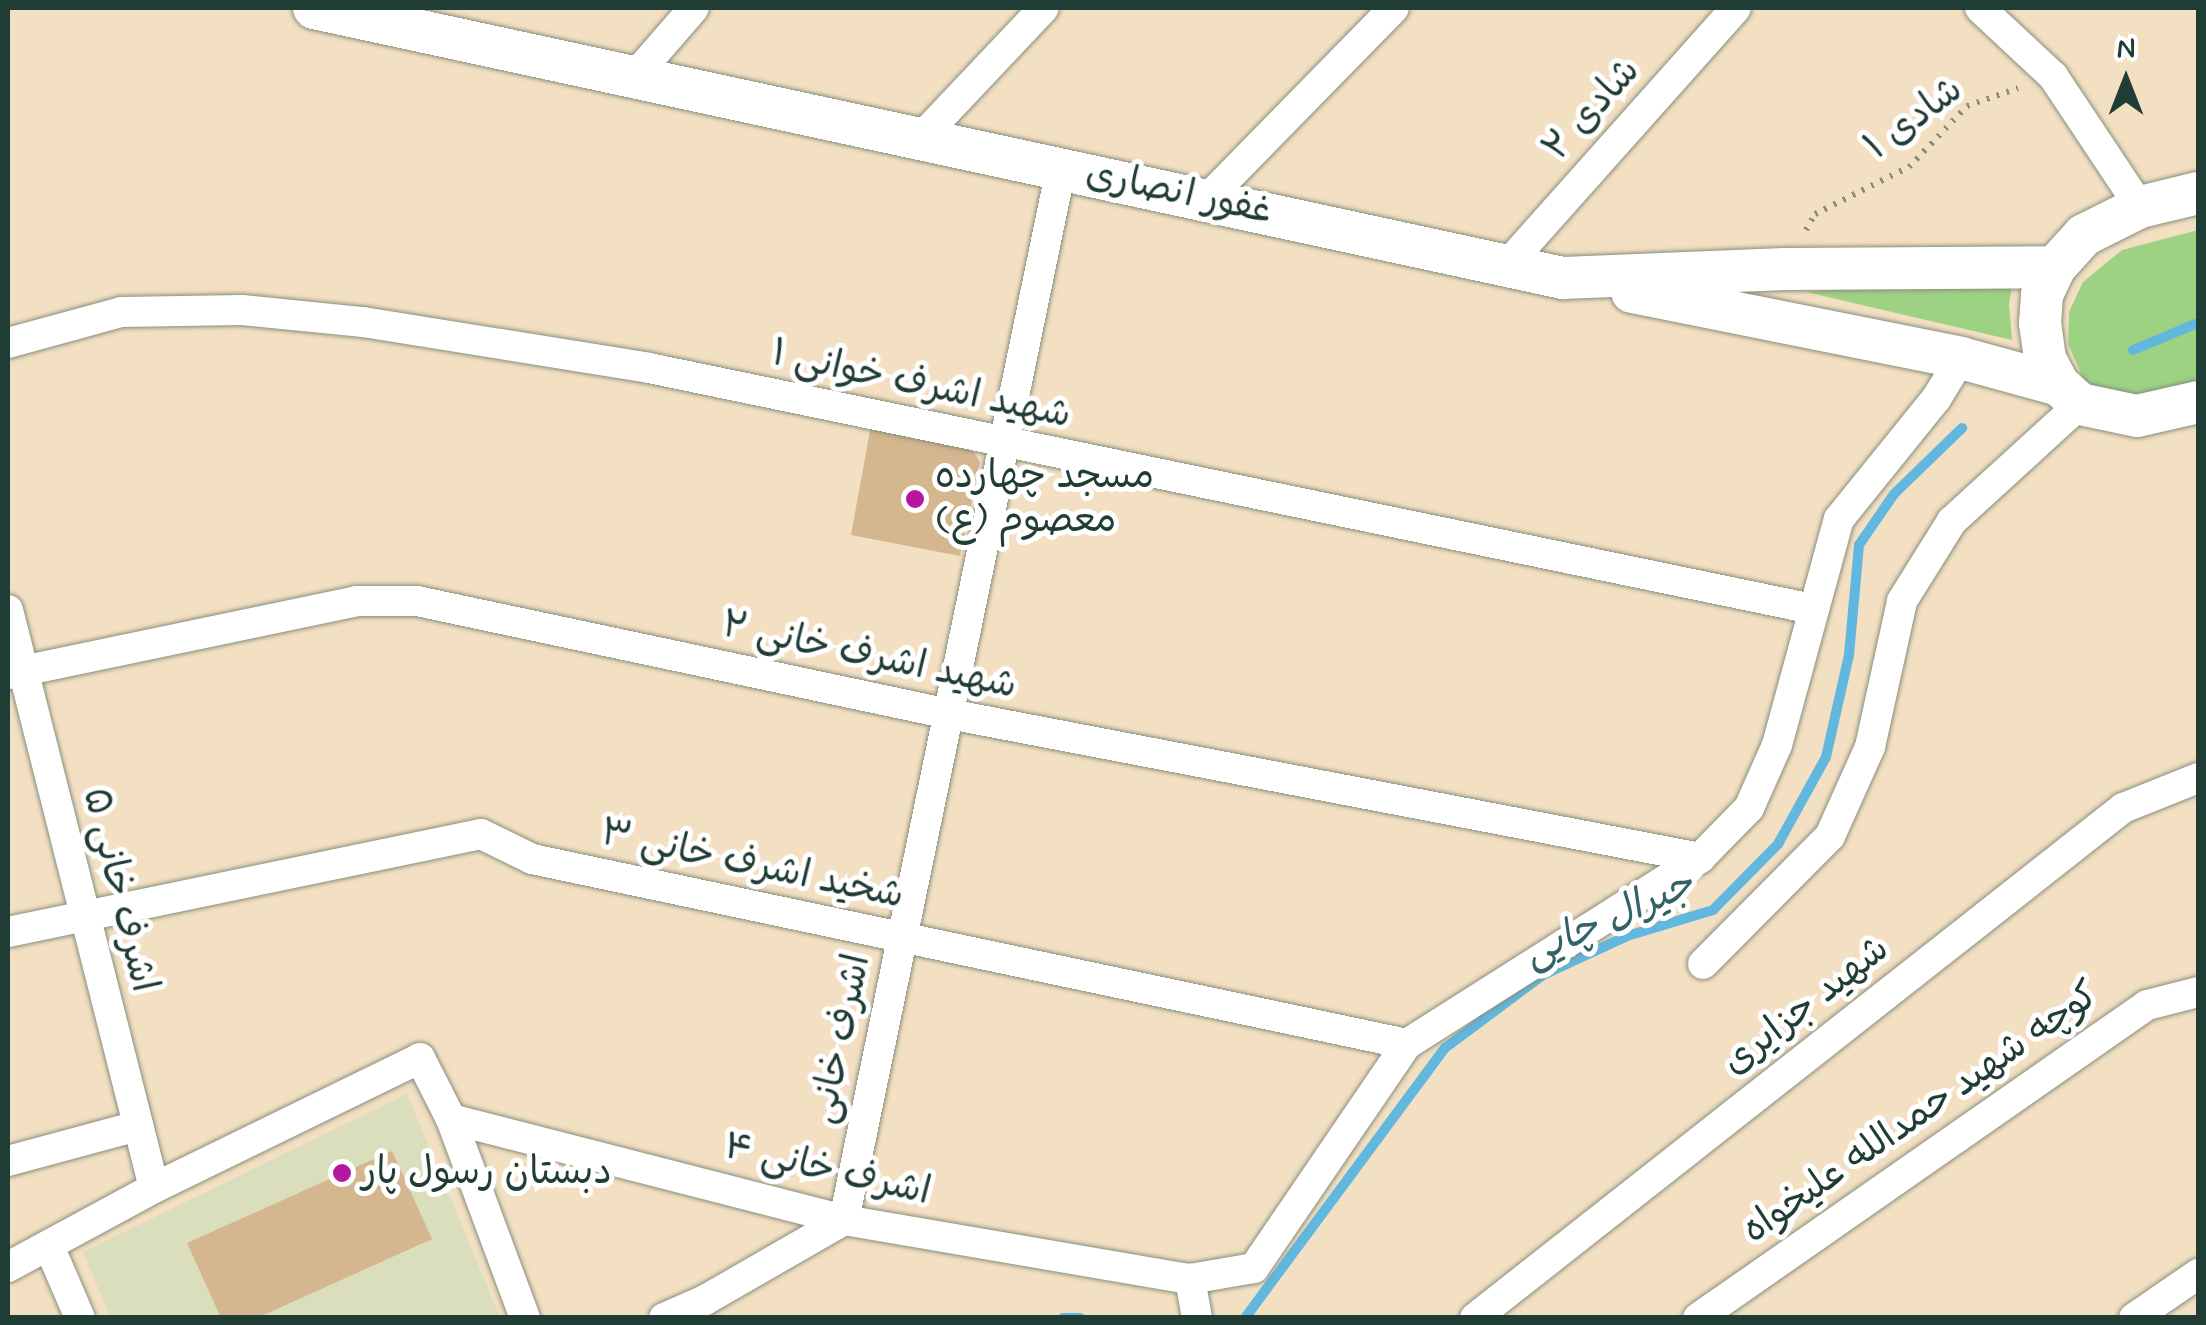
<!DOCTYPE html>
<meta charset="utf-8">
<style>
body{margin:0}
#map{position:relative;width:2206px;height:1325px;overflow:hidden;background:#f3e0c3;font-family:Mynerve,"Playpen Sans Arabic",sans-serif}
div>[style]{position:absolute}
.built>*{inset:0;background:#dadebd}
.green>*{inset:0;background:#9ed283}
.stream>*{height:10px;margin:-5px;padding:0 5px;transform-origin:5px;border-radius:5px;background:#62b7df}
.building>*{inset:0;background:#d4b68f}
.path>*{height:6px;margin-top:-3px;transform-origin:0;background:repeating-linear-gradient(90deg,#898e7c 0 2.5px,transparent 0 10.5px)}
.roads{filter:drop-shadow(0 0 2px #898e7c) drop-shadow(0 0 2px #898e7c)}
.street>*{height:30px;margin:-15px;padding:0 15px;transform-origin:15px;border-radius:15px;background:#fff}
.secondary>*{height:42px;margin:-21px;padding:0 21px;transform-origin:21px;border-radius:21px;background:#fff}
.dots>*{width:28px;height:28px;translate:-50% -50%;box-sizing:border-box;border:5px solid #fff;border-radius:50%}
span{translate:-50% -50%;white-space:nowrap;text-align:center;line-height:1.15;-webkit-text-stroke:10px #fff;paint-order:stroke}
.street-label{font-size:38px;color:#1f3d34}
.poi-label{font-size:38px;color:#1f3d34}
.left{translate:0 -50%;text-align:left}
.water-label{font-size:40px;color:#336267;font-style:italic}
.frame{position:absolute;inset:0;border:10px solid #1f3d34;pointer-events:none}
.north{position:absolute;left:2076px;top:30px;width:100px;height:100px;-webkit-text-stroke:8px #fff;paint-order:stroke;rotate:0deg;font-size:28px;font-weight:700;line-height:40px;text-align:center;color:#1f3d34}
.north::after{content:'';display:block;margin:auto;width:35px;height:45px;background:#1f3d34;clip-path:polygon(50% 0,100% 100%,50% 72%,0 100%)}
</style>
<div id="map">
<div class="built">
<div style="clip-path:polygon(407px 1094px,500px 1317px,110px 1317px,83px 1252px)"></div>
</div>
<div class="green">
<div style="clip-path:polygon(2198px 230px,2198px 382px,2147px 397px,2115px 396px,2084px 380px,2068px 344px,2069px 312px,2083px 282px,2122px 250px)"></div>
<div style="clip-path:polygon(2014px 274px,2009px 304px,2012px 340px,1806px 292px)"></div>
</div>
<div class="stream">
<div style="left:2133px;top:350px;width:70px;rotate:-22.6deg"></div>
<div style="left:1063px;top:1318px;width:17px"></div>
<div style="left:1245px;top:1318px;width:336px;rotate:-53.5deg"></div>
<div style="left:1445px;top:1048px;width:122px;rotate:-36.7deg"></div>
<div style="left:1543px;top:975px;width:93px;rotate:-24.9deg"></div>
<div style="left:1627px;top:936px;width:90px;rotate:-16.8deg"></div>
<div style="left:1713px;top:910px;width:93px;rotate:-45.4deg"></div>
<div style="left:1778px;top:844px;width:99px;rotate:-61.1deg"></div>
<div style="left:1826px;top:757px;width:105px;rotate:-77.3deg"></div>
<div style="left:1849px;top:655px;width:110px;rotate:-84.8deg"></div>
<div style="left:1859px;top:545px;width:62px;rotate:-55.5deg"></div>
<div style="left:1894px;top:494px;width:95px;rotate:-44.1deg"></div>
</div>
<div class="building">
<div style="clip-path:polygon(871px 425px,970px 446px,980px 462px,960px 556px,851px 535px)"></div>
<div style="clip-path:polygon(392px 1151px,432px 1239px,257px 1318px,221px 1318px,187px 1243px)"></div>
</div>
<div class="path">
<div style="left:1806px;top:230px;width:18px;rotate:-61deg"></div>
<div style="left:1815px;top:214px;width:105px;rotate:-26.6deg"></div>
<div style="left:1909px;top:167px;width:84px;rotate:-46.4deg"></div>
<div style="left:1967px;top:106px;width:54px;rotate:-19.4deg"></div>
</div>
<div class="roads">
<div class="street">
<div style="left:1980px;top:8px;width:100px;rotate:43deg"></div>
<div style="left:2053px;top:76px;width:157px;rotate:56.4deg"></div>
<div style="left:634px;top:77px;width:91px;rotate:-49deg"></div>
<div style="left:920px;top:139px;width:180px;rotate:-46.6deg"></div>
<div style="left:1207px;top:199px;width:267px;rotate:-45.6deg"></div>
<div style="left:1507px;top:265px;width:344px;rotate:-48.3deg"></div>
<div style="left:8px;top:343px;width:117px;rotate:-15.3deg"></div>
<div style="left:121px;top:312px;width:121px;rotate:-0.9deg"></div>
<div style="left:242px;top:310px;width:122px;rotate:5.7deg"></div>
<div style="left:363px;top:322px;width:290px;rotate:9.1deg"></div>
<div style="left:649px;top:368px;width:1189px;rotate:11.7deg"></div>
<div style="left:8px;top:610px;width:596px;rotate:75.82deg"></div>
<div style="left:8px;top:674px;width:356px;rotate:-11.8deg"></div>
<div style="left:356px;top:601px;width:61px"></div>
<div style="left:417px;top:601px;width:544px;rotate:11.99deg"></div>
<div style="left:949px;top:714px;width:765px;rotate:10.85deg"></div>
<div style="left:8px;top:932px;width:483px;rotate:-11.7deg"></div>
<div style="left:481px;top:834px;width:57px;rotate:26.1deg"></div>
<div style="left:532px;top:859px;width:894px;rotate:11.94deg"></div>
<div style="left:1703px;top:964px;width:180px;rotate:-45.2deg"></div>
<div style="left:1830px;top:836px;width:98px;rotate:-65.8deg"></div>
<div style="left:1870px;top:747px;width:149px;rotate:-77.6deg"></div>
<div style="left:1902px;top:601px;width:94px;rotate:-58deg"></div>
<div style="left:1952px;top:521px;width:173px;rotate:-42.4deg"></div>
<div style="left:451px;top:1119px;width:406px;rotate:14.4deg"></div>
<div style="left:844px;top:1220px;width:351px;rotate:9.7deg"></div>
<div style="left:8px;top:1161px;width:135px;rotate:-15.1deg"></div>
<div style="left:844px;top:1220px;width:1074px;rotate:-78.34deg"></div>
<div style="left:49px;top:1246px;width:78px;rotate:66.7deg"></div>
<div style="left:8px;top:1267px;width:166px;rotate:-28.4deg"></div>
<div style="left:154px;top:1188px;width:296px;rotate:-26deg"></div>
<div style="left:420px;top:1058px;width:68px;rotate:63.1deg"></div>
<div style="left:451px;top:1119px;width:212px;rotate:69.6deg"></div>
<div style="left:664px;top:1318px;width:45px;rotate:-23.7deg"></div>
<div style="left:705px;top:1300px;width:160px;rotate:-29.9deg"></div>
<div style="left:1197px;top:1318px;width:40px;rotate:-100deg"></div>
<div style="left:1190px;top:1279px;width:65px;rotate:-9.8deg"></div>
<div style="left:1254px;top:1268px;width:271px;rotate:-55.7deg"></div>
<div style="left:1407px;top:1044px;width:347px;rotate:-32.4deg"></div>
<div style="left:1700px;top:858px;width:70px;rotate:-45.6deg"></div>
<div style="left:1749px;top:808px;width:69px;rotate:-66deg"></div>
<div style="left:1777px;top:745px;width:234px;rotate:-74.7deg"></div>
<div style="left:1839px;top:519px;width:154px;rotate:-51.1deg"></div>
<div style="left:1936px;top:399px;width:48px;rotate:-58.6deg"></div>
<div style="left:1475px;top:1318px;width:825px;rotate:-38.2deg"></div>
<div style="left:2123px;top:808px;width:81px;rotate:-21.8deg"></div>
<div style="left:1698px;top:1318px;width:547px;rotate:-34.88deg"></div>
<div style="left:2147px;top:1005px;width:53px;rotate:-14.3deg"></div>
<div style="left:2134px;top:1318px;width:78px;rotate:-34.5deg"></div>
</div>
<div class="secondary">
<div style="left:314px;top:8px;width:1278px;rotate:12.2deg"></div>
<div style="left:1563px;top:278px;width:222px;rotate:-2.3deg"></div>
<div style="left:1785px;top:269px;width:270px;rotate:-0.4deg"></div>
<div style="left:2198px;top:193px;width:60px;rotate:166.4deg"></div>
<div style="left:2140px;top:207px;width:63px;rotate:153.4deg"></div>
<div style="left:2084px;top:235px;width:43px;rotate:132.2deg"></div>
<div style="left:2055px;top:267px;width:31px;rotate:115deg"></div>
<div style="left:2042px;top:295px;width:28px;rotate:94deg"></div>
<div style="left:2040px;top:323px;width:36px;rotate:82deg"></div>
<div style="left:2045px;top:359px;width:30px;rotate:62deg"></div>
<div style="left:2059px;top:385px;width:28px;rotate:42deg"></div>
<div style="left:2080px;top:404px;width:58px;rotate:11.9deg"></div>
<div style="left:2137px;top:416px;width:63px;rotate:-12.9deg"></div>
<div style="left:1632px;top:292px;width:336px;rotate:11.3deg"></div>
<div style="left:1961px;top:358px;width:102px;rotate:15.4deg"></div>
</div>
</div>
<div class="dots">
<div style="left:915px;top:499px;background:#b5179e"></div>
<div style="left:342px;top:1173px;background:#b5179e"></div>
</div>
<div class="street-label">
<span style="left:1592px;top:110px;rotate:-48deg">شادی ۲</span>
<span style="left:1914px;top:119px;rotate:-37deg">شادی ۱</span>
<span style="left:1179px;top:193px;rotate:12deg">غفور انصاری</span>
<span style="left:921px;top:385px;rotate:12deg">شهید اشرف خوانی ۱</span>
<span style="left:869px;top:656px;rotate:12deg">شهید اشرف خانی ۲</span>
<span style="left:752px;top:865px;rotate:12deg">شخید اشرف خانی ۳</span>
<span style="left:119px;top:890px;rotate:76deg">اشرف خانی ۵</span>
<span style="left:1806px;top:1006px;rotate:-38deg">شهید جزایری</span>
<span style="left:841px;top:1039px;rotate:-78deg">اشرف خانی</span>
<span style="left:1921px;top:1113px;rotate:-35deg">کوچه شهید حمدالله علیخواه</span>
<span style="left:827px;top:1170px;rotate:13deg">اشرف خانی ۴</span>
</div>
<div class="poi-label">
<span class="left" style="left:935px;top:499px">مسجد چهارده<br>معصوم (ع)</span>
<span class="left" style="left:362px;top:1173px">دبستان رسول پار</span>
</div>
<div class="water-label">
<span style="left:1609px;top:919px;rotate:-24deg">جیرال چایی</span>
</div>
<div class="frame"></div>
<div class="north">N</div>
</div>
